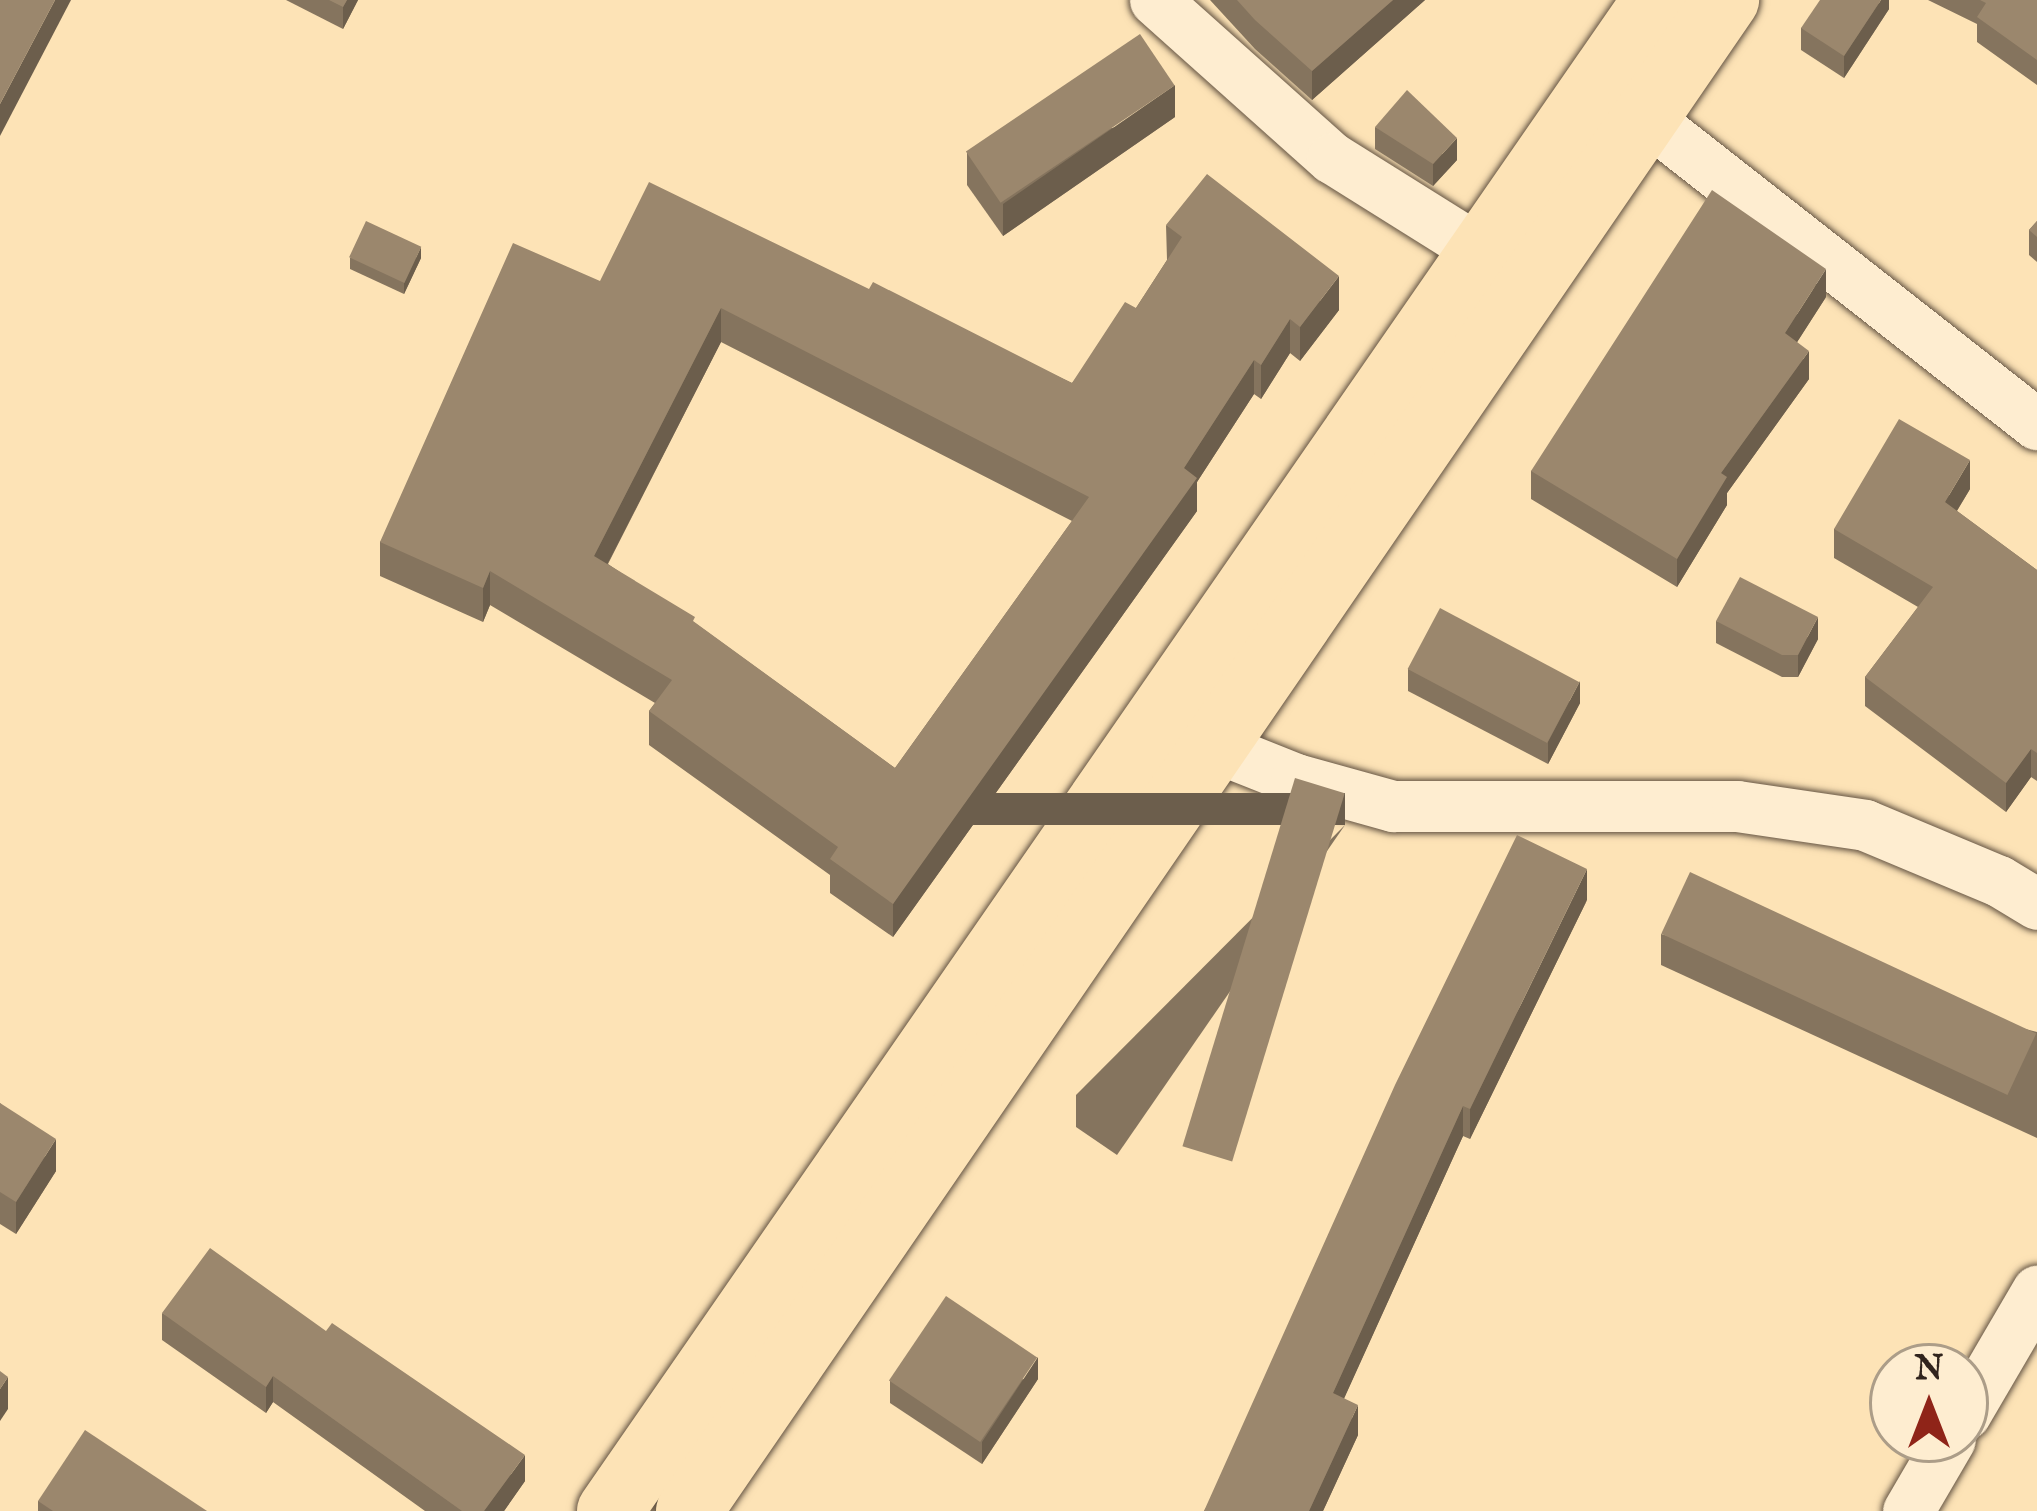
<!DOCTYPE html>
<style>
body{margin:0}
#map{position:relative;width:2037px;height:1511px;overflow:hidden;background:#fde3b6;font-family:"IM FELL English",serif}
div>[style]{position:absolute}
.roads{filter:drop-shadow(0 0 3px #645443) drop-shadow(0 0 3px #645443)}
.minor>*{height:51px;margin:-25.5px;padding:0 25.5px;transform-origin:25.5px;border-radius:25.5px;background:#feedd0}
.major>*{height:66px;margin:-33px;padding:0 33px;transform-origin:33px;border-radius:33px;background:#fde3b6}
.wall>*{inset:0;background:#85745e}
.shaded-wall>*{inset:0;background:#6c5e4c;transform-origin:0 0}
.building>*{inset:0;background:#9b876d;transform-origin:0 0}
span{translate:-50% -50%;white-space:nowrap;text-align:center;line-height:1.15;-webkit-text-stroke:12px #feedd0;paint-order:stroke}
.north{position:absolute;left:1869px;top:1343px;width:120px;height:120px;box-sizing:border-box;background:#feedd0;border:3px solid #ac9d88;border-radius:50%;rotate:0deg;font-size:33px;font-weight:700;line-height:48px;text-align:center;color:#31241d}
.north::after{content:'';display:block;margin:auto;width:42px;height:54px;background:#8f2418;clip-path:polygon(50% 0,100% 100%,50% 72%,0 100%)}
</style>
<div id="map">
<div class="roads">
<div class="minor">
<div style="left:1155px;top:0;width:237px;rotate:41.8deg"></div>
<div style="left:1332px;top:158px;width:176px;rotate:32deg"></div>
<div style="left:1645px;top:117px;width:498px;rotate:38.1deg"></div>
<div style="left:1213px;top:746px;width:89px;rotate:21.7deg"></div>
<div style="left:1296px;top:779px;width:101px;rotate:15.6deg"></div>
<div style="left:1393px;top:806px;width:344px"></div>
<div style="left:1737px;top:806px;width:129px;rotate:8.4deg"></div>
<div style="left:1865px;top:825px;width:145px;rotate:22.7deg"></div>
<div style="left:1999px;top:881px;width:44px;rotate:31.2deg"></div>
<div style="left:1965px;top:1414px;width:143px;rotate:-59.7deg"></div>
<div style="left:1908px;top:1511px;width:83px;rotate:-59.7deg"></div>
</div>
<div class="major">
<div style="left:610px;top:1511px;width:1838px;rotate:-55.31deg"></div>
<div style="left:689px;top:1511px;width:1833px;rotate:-55.54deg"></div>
</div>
</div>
<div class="wall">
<div style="clip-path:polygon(286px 0,358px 0,343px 29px)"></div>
<div style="clip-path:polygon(1210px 0,1425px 0,1312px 100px,1255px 49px)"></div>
<div style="clip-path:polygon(1889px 0,1889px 9px,1844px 78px,1801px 50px,1801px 28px)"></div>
<div style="clip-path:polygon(1928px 0,2037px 0,2037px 85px,1977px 42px,1977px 24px)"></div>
<div style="clip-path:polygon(1175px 117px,1003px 236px,967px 185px,967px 153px)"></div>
<div style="clip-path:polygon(1375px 127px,1457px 160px,1433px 186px,1375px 149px)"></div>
<div style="clip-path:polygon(2037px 221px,2037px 262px,2029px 255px,2029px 230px)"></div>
<div style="clip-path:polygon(evenodd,1166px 225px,1339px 310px,1300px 361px,1290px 353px,1261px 399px,1254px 394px,1197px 482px,1197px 511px,893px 937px,830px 893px,830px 875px,649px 745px,649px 711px,655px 703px,490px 605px,483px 622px,380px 576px,380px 542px,600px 281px,869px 289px,1072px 383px,1136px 308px,1167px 260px,1166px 225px,721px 342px,1072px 521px,895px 768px,695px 623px,608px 564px,721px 342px)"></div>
<div style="clip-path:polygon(350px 258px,421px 258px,404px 294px,350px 269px)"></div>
<div style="clip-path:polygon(1826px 297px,1797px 342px,1809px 379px,1727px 493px,1727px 505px,1677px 587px,1531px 499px,1531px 471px)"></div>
<div style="clip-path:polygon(1970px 489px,1957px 511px,2037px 570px,2037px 781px,2031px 777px,2006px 812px,1865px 706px,1865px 677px,1918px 607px,1834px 558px,1834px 529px)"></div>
<div style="clip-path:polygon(1716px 621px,1818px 639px,1798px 677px,1782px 677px,1716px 643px)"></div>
<div style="clip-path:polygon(1408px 669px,1580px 703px,1548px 764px,1408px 691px)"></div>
<div style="clip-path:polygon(1345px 825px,1117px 1155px,1076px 1127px,1076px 1095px)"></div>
<div style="clip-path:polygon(1587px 900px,1470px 1139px,1463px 1136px,1344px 1398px,1358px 1435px,1323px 1511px,1204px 1511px)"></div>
<div style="clip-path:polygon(1661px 934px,2037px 1032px,2037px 1138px,1661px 965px)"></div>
<div style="clip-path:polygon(0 1103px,56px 1171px,16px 1234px,0 1224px)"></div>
<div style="clip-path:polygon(162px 1313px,525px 1481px,504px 1511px,425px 1511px,273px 1402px,266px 1413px,162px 1340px)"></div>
<div style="clip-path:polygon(1038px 1379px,982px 1464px,890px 1403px,890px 1381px)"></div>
<div style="clip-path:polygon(38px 1501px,207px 1511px,38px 1511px)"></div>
</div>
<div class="shaded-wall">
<div style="clip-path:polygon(55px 0,71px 0,0 136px,0 104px)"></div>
<div style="clip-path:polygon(347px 0,358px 0,343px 29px,343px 7px)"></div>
<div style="clip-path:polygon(1393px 0,1425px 0,1312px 100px,1312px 71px)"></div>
<div style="clip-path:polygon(1881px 0,1889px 0,1889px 9px,1844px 78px,1844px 56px)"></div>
<div style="clip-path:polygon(1175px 85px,1175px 117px,1003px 236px,1003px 204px)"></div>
<div style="clip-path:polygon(1457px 138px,1457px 160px,1433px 186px,1433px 164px)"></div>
<div style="clip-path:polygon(421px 247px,421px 258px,404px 294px,404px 283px)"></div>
<div style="clip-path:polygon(1826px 269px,1826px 297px,1785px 361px,1785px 333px)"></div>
<div style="clip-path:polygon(1339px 276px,1339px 310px,1300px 361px,1300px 327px)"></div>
<div style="clip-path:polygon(721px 308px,721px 342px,594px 590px,594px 556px)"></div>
<div style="clip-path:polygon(1290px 319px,1290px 353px,1261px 399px,1261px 365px)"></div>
<div style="clip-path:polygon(1809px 351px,1809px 379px,1727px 493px,1727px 505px,1677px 587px,1677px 559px,1721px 473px)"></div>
<div style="clip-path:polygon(1254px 360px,1254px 394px,1197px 482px,1197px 511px,893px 937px,893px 904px,1184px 468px)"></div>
<div style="clip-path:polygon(1970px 460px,1970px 489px,1945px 530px,1945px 502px)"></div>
<div style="clip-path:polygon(490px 571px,490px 605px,483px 622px,483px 588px)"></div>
<div style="clip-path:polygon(1818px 617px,1818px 639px,1798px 677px,1798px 655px)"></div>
<div style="clip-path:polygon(1580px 681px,1580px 703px,1548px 764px,1548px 742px)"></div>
<div style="clip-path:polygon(2031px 749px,2031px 777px,2006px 812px,2006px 783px)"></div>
<div style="left:1345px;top:793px;width:32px;height:401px;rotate:90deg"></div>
<div style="clip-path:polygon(1587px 869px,1587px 900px,1470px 1139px,1470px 1109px)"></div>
<div style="clip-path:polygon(1463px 1106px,1463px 1136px,1333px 1423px,1333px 1393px)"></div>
<div style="clip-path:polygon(56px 1139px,56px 1171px,16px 1234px,16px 1202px)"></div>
<div style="clip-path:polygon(1038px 1357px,1038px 1379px,982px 1464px,982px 1442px)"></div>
<div style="clip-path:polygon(273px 1376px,273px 1402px,266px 1413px,266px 1387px)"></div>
<div style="clip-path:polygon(8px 1377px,8px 1409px,0 1421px,0 1389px)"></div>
<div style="clip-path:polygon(1358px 1405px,1358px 1435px,1323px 1511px,1309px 1511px)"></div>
<div style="clip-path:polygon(525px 1455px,525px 1481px,504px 1511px,484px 1511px)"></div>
</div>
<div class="building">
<div style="clip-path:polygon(0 0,55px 0,0 104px)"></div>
<div style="clip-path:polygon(329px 0,347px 0,343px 7px)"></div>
<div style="clip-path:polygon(1237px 0,1393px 0,1312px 71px,1255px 20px)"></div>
<div style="clip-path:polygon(1820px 0,1881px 0,1844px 56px,1801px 28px)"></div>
<div style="clip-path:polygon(1980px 0,2037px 0,2037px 60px,1977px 17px,1986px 3px)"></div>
<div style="left:1140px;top:34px;width:62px;height:210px;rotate:56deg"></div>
<div style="clip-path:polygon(1407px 90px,1457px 138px,1433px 164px,1375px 127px)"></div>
<div style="clip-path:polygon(evenodd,1207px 174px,1339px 276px,1300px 327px,1290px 319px,1261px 365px,1254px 360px,1184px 468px,1197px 478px,893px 904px,830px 859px,838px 847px,649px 711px,672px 680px,490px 571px,483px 588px,380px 542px,513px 243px,600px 281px,649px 182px,869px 289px,873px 282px,1072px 383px,1125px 302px,1136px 308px,1182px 237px,1166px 225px,1207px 174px,721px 308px,1089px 497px,895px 768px,693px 621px,695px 617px,594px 556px,721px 308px)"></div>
<div style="clip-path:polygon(1712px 190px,1826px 269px,1785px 333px,1809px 351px,1721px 473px,1727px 477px,1677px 559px,1531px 471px)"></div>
<div style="left:366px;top:221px;width:61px;height:40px;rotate:25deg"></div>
<div style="clip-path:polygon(2037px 221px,2037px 237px,2029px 230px)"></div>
<div style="clip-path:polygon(1899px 419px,1970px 460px,1945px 502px,2037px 570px,2037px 753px,2031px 749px,2006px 783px,1865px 677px,1933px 587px,1834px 529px)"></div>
<div style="clip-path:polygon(1740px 577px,1818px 617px,1798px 655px,1782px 655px,1716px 621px)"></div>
<div style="left:1440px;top:608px;width:158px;height:69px;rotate:28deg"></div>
<div style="left:1295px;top:778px;width:52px;height:385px;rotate:17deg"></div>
<div style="clip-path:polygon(1517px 835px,1587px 869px,1470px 1109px,1463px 1106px,1333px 1393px,1358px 1405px,1309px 1511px,1204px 1511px,1395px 1085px)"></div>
<div style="left:1690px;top:872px;width:382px;height:68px;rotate:25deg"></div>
<div style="clip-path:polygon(0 1103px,56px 1139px,16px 1202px,0 1192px)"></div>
<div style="clip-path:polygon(210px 1248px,326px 1331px,332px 1323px,525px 1455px,484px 1511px,462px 1511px,273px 1376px,266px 1387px,162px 1313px)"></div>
<div style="left:946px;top:1296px;width:110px;height:102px;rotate:34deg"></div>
<div style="clip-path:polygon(0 1371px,8px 1377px,0 1389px)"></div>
<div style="clip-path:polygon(85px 1430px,207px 1511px,53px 1511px,38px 1501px)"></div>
</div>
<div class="north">N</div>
</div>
